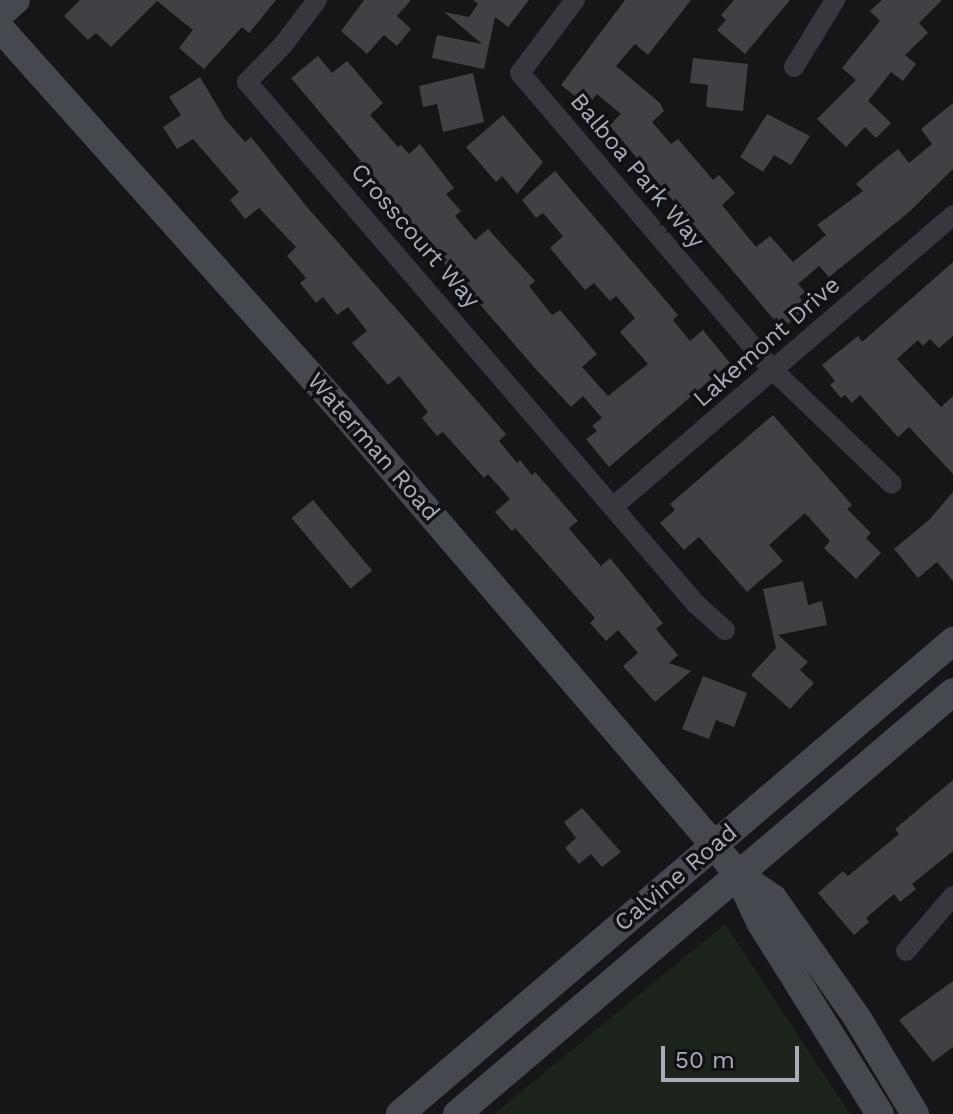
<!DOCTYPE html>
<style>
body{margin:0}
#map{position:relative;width:953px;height:1114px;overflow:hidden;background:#161618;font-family:"Work Sans",sans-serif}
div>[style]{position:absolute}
.green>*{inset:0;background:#1c241c}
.building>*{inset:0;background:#404145;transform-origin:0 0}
.street>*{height:20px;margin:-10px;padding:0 10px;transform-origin:10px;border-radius:10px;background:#37383d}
.secondary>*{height:28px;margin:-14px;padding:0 14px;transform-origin:14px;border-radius:14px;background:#45484e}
span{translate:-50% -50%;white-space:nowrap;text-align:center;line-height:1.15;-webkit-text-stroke:7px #111113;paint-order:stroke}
.street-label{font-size:24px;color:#a7aeb9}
.scale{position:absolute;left:661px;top:1046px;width:138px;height:36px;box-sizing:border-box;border:4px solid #a7aeb9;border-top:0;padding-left:10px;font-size:24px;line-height:28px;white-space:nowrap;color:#a7aeb9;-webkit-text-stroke:6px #111113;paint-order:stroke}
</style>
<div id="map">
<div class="green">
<div style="clip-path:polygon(725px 924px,850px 1114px,494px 1114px)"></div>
</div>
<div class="building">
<div style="clip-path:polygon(80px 0,276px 0,249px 33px,242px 27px,204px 69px,179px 48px,193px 30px,157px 1px,111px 47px,96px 33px,88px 40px,64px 16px)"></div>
<div style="clip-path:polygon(364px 0,411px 0,397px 16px,411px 29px,397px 46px,384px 35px,367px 54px,341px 31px)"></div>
<div style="clip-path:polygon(473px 0,529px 0,508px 27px,495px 17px,484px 69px,432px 58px,437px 35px,482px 44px,444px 12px,469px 17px,478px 4px)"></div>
<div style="clip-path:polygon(625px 0,691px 0,648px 55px,635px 44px,616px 66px,660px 103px,664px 111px,652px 122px,671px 144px,678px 139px,713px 180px,719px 175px,735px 193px,722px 205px,756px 247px,770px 236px,793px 262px,826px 235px,817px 225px,863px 191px,856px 184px,878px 165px,898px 149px,909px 163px,932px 144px,921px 129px,953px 103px,953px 169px,909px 212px,829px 277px,819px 266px,798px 284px,805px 292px,799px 297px,807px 307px,782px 329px,609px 125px,621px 114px,597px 94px,587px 106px,561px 85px)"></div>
<div style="clip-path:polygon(734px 0,790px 0,745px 54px,717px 30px,726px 20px,721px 15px)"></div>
<div style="clip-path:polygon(882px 0,942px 0,919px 23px,928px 33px,905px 55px,916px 64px,903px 81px,891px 72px,868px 101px,891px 123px,876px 138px,865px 127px,846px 147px,817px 119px,856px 80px,842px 68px,880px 21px,870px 11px)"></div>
<div style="clip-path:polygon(318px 56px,332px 73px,347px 61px,383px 103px,370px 115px,398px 147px,401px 145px,409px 154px,420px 144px,454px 188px,446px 194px,461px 211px,455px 216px,475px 240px,488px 229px,535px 281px,529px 286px,552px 315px,560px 310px,597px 354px,582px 367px,608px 396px,648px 364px,620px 332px,635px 318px,616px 296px,610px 301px,594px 283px,585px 290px,550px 248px,563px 236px,543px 213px,536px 218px,522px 200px,555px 171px,678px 315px,673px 320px,690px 341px,703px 330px,730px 363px,609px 467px,586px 439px,597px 431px,592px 426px,602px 418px,583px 396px,571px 407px,533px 366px,369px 176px,358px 163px,361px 161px,291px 78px)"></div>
<div style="clip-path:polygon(693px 58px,748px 64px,743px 111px,706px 107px,708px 85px,690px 83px)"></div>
<div style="clip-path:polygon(473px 73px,484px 122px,443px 132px,437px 104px,423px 107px,419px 86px)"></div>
<div style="clip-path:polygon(200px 77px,225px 119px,245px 142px,251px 137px,307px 207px,506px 434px,499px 441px,517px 463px,520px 460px,532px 475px,535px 472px,578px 521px,569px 528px,577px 538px,601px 566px,610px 558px,663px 623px,656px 629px,678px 655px,669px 663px,691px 671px,655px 702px,623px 666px,638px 653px,618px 630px,606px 641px,590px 623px,595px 618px,515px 528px,512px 531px,495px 512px,510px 499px,488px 474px,484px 478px,443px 432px,437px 436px,422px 418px,428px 412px,399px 376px,388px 385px,352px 343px,367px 331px,348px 307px,337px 315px,323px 297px,316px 303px,300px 283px,306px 278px,287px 256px,296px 247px,259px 208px,245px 219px,230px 200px,239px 192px,193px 139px,177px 149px,163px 127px,181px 115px,169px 97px)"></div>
<div style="clip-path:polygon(767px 114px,810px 136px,791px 165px,774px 155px,763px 172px,740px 157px)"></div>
<div style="clip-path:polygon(503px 115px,543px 162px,517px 194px,502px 176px,496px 182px,466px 147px)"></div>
<div style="clip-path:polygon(953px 262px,953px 336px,939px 348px,930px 339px,923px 346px,918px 340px,897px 359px,941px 407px,953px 396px,953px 474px,909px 427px,898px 437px,860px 395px,852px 403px,845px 395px,841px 398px,830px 385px,835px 381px,822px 365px,858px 336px,862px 342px)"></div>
<div style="clip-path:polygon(773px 415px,852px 505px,847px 509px,871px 533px,866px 538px,881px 553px,856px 579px,824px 548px,830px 541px,805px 513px,769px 545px,783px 561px,747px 592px,699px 537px,684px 550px,660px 523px,675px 510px,670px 504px)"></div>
<div style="clip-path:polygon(953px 492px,953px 581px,937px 562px,918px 578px,894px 549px,929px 520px)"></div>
<div style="left:313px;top:500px;width:92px;height:28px;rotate:50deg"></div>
<div style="clip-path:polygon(803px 581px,808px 605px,822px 601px,827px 625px,778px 635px,808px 662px,800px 670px,814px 683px,790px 709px,751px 675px,776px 648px,763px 589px)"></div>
<div style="clip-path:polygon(703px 676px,747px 693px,734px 727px,716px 720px,709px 739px,682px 729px)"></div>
<div style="clip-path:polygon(953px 780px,953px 851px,912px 884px,916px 889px,900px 902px,894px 894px,866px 918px,869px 922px,854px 935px,818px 893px,843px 871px,848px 876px,899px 834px,895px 829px)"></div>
<div style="clip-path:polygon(582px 808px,621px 852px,602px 867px,591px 854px,579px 864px,565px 848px,576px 838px,564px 822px)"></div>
<div style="clip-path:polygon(953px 981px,953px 1047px,933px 1062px,899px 1020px)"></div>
</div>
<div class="street">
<div style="left:317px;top:0;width:56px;rotate:127.1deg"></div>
<div style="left:283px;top:45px;width:52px;rotate:134.2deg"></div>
<div style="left:247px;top:82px;width:689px;rotate:49.3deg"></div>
<div style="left:696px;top:604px;width:39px;rotate:42deg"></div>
<div style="left:575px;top:0;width:91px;rotate:127deg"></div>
<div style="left:520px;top:73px;width:392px;rotate:49.6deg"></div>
<div style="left:774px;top:371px;width:163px;rotate:43.8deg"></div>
<div style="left:794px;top:67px;width:79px;rotate:-58.5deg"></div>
<div style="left:614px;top:506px;width:447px;rotate:-40.6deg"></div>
<div style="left:906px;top:951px;width:72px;rotate:-49.5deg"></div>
</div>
<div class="secondary">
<div style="left:0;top:14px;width:21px;rotate:-41deg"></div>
<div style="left:0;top:28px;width:516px;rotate:48.22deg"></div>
<div style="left:344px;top:413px;width:569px;rotate:49.42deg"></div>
<div style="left:714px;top:845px;width:36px;rotate:51deg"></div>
<div style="left:737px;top:873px;width:54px;rotate:64.9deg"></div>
<div style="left:760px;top:922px;width:226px;rotate:58deg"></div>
<div style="left:739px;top:875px;width:41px;rotate:34.1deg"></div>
<div style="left:773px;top:898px;width:148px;rotate:54.9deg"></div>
<div style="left:858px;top:1019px;width:111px;rotate:59deg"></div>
<div style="left:400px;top:1114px;width:728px;rotate:-40.54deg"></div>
<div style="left:457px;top:1114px;width:651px;rotate:-40.39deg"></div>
</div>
<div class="street-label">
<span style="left:637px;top:171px;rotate:50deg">Balboa Park Way</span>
<span style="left:415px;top:236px;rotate:49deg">Crosscourt Way</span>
<span style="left:767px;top:342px;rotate:-41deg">Lakemont Drive</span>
<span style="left:373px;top:447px;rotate:49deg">Waterman Road</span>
<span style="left:676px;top:878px;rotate:-40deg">Calvine Road</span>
</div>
<div class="scale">50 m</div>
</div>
